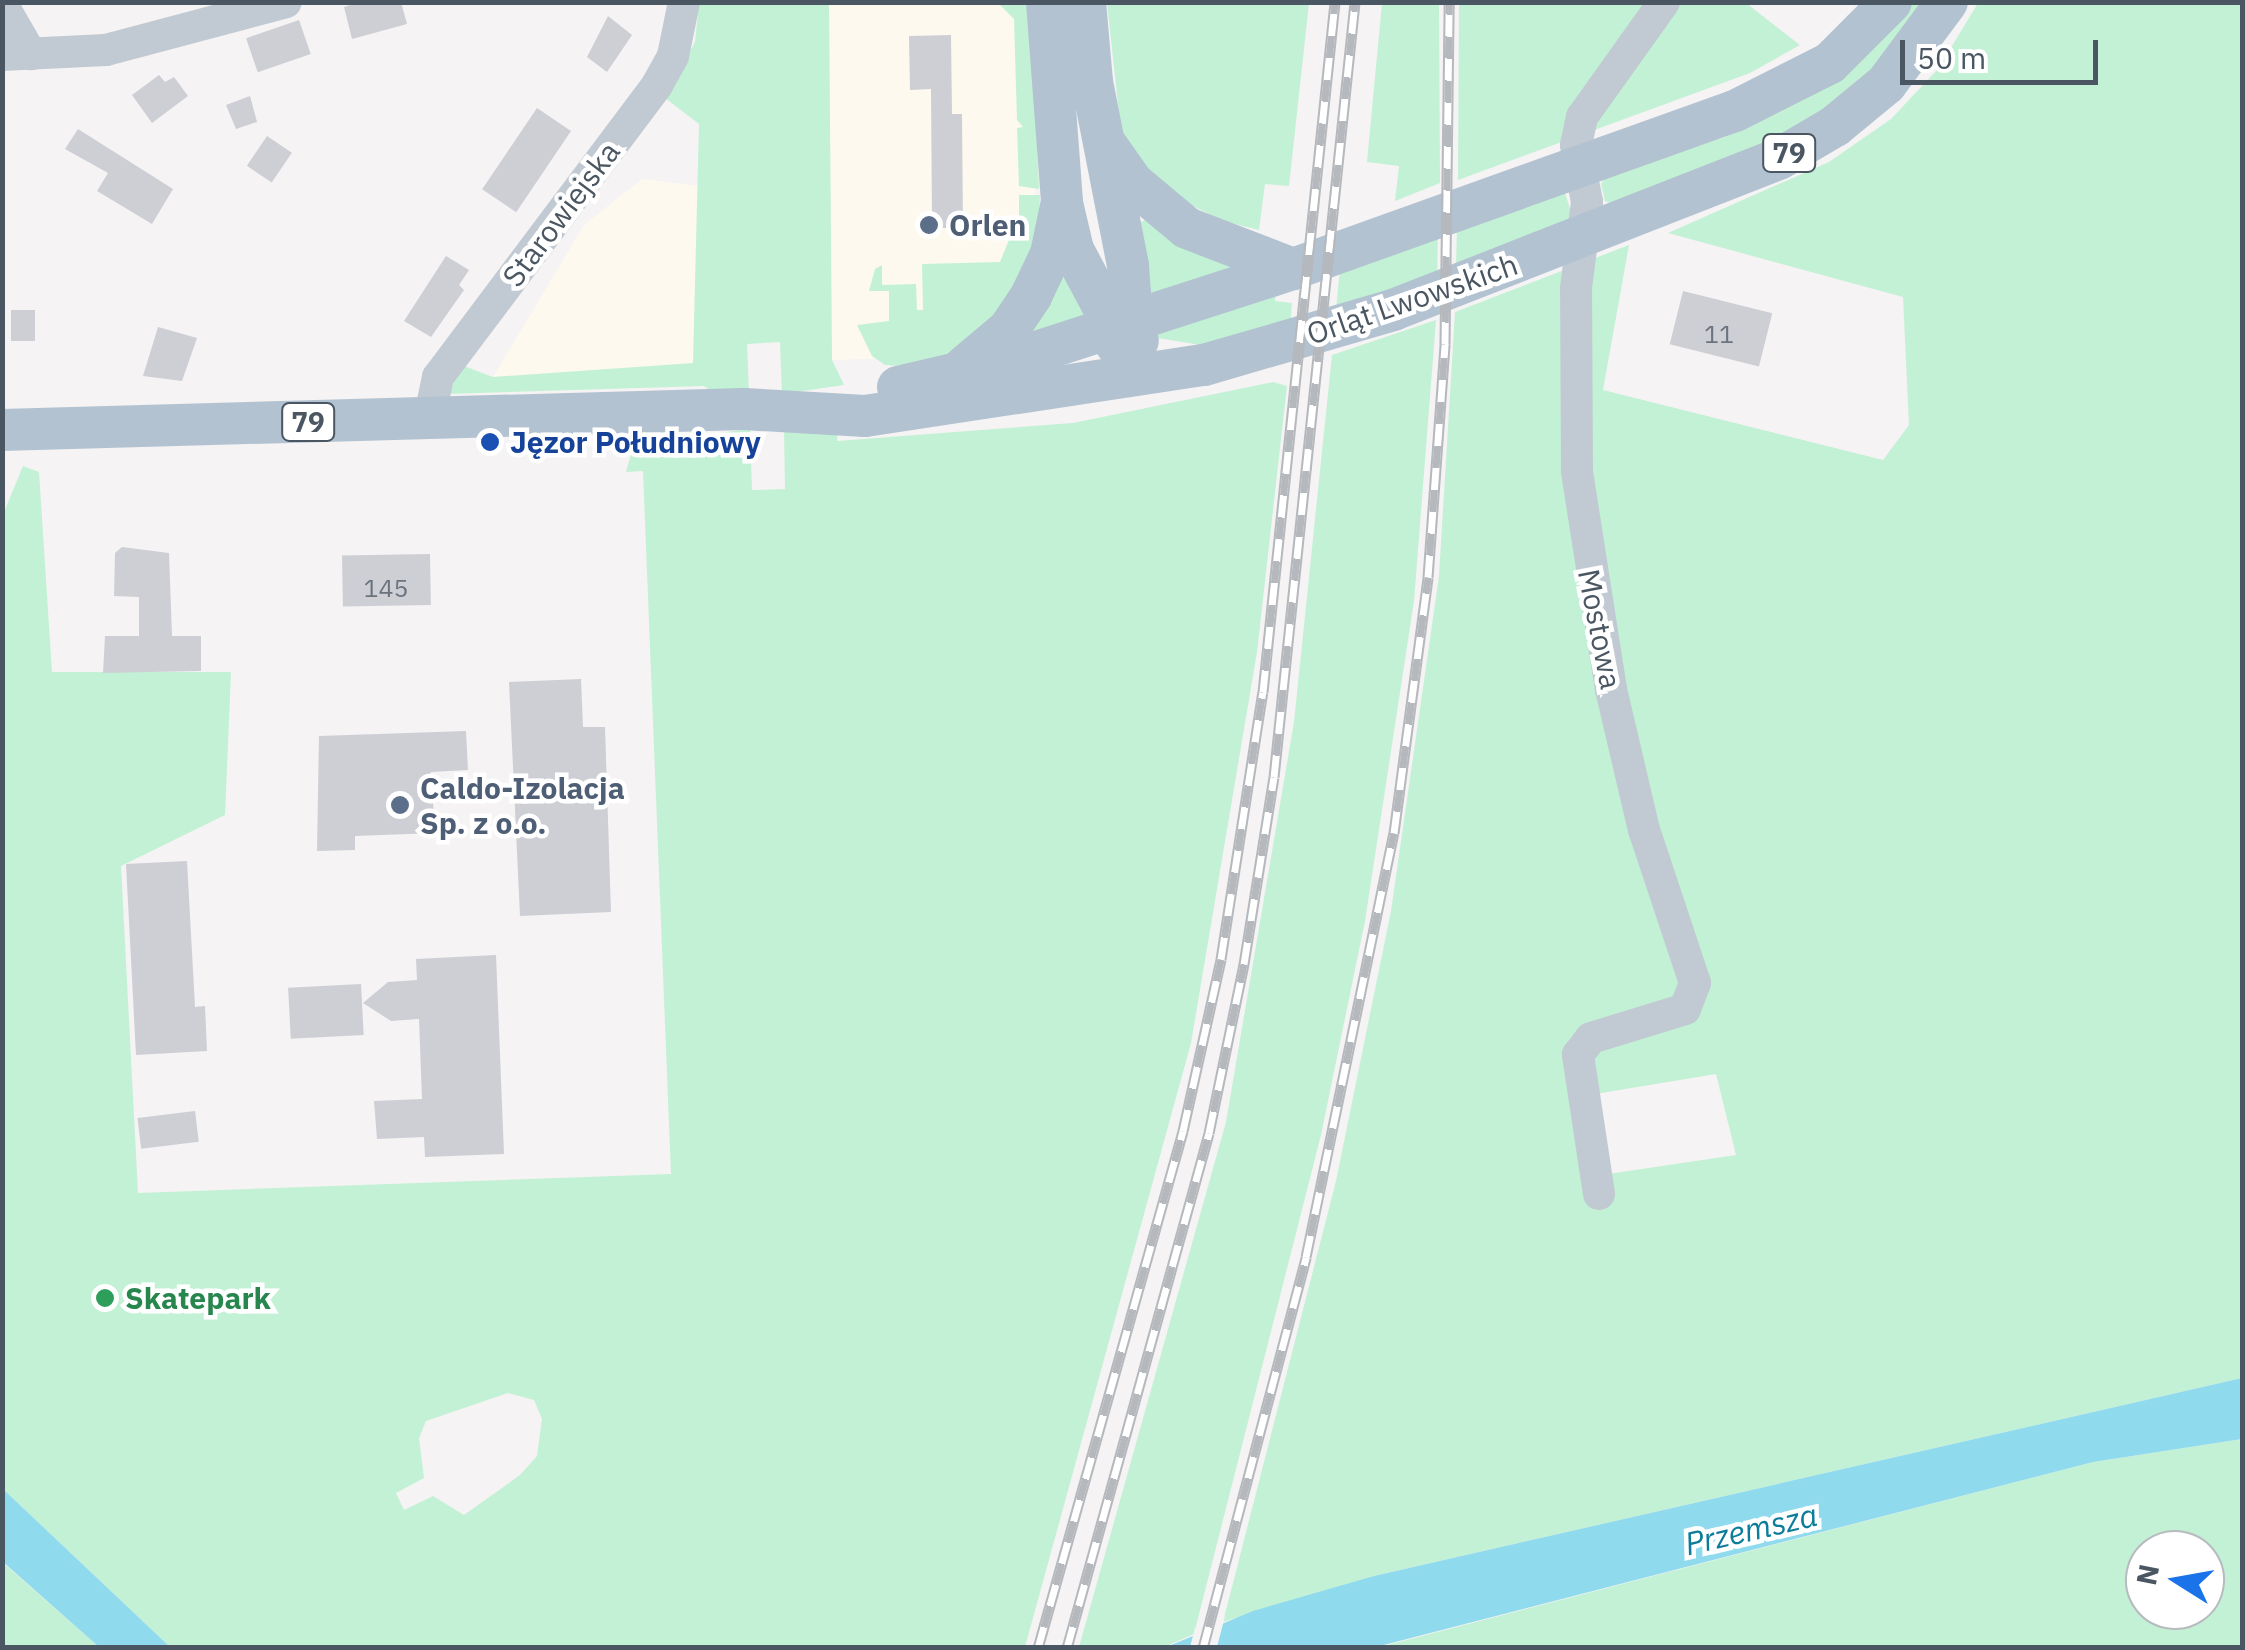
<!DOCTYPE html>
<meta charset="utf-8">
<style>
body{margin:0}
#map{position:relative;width:2245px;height:1650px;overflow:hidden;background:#f5f3f3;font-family:"IBM Plex Sans",sans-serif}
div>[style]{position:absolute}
.commercial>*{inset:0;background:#fdf9ef}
.green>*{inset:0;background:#c3f1d5}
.water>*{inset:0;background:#90daee}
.pier>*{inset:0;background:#f5f3f3}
.building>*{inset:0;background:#cdcfd5;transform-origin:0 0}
.minor>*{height:32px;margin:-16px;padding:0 16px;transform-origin:16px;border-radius:16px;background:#c1cad2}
.major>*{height:42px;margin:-21px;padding:0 21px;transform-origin:21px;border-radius:21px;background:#b3c2d1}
.rail>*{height:11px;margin-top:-5.5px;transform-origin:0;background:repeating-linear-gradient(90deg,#fff 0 22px,#b5b8bd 0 44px);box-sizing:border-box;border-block:2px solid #b5b8bd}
.dots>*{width:28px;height:28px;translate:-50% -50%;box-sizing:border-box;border:5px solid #fff;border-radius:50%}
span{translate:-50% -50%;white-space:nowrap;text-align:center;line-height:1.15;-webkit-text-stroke:9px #fff;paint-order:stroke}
.number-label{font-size:25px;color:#6b747e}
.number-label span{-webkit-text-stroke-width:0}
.shield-label span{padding:2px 8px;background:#fff;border:2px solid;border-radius:8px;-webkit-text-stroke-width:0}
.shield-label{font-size:28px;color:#4a5661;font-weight:700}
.street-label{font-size:30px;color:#4a5661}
.service-label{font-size:30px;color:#4e5e75;font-weight:700}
.left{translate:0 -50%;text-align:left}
.transit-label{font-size:30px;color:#164399;font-weight:700}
.leisure-label{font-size:30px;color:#27864d;font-weight:700}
.water-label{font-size:32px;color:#0c7c9b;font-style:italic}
.frame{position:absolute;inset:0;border:5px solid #4a5661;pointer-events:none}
.north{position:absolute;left:2125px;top:1530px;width:100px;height:100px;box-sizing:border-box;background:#fff;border:2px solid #b7bbc0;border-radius:50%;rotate:281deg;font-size:28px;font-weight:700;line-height:40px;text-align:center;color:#4a5661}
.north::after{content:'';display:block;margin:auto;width:35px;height:45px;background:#1a73e8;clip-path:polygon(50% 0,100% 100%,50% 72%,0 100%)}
.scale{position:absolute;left:1900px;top:40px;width:198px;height:45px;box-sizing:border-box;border:5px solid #4a5661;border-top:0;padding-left:12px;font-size:30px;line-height:35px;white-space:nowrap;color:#4a5661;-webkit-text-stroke:8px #fff;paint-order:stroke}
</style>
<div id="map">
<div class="commercial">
<div style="clip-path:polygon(829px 3px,1026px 3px,1040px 172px,1013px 279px,908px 358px,832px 360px)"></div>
<div style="clip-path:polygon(642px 179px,699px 186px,693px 364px,493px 377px,584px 225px)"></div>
</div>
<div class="green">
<div style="clip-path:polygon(699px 3px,829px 3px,832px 360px,844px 385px,782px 394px,780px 342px,747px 344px,749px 393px,717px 395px,704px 386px,447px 394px,464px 366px,493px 377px,693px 363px,699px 124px,665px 98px,695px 42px)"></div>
<div style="clip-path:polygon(998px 3px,1031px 3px,1039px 189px,1019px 186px,1017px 128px,1023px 127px,1017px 120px,1014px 19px)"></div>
<div style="clip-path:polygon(1107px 3px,1309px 3px,1289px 186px,1265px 184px,1259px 230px,1223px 221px,1155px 187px,1121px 131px)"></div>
<div style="clip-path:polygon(1382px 3px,1439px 3px,1440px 183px,1395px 201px,1399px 166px,1367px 162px)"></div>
<div style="clip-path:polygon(1459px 3px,1746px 3px,1800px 45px,1750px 73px,1458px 180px)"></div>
<div style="clip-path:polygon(1911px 3px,1928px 3px,1861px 85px,1787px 138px,1617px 206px,1605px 201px,1601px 184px,1607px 175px,1725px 137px,1826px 87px)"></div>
<div style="clip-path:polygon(evenodd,1978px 3px,2242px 3px,2242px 1378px,1374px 1576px,1223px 1622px,1336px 1181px,1391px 911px,1439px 576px,1455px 312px,1629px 245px,1603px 390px,1883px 460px,1909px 425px,1903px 297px,1668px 233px,1829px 162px,1891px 119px,1938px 69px,1978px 3px,1716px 1074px,1736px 1155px,1608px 1174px,1589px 1095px,1716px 1074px)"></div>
<div style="clip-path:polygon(1565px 193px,1573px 218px,1456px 268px,1457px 225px)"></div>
<div style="clip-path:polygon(1019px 195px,1040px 195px,1039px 219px,1029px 257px,1001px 309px,965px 348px,915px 367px,885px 365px,872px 356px,857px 325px,889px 321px,889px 291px,869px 291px,875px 269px,882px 265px,882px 285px,916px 284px,917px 310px,923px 310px,922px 264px,1000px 262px,1019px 215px)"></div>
<div style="clip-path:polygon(1150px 218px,1241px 263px,1152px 302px,1130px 227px)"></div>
<div style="clip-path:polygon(1438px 231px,1437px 277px,1336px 311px,1340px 268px)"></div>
<div style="clip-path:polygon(1061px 262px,1095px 317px,1014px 344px)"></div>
<div style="clip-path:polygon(1276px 292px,1275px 301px,1292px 303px,1290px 327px,1207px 346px,1145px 336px)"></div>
<div style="clip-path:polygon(1436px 320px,1414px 601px,1365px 921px,1321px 1135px,1194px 1634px,1164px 1647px,1079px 1647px,1226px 1122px,1294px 722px,1332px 355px)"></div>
<div style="clip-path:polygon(evenodd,1273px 382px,1287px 386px,1257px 652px,1191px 1043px,1025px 1647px,170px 1647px,3px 1489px,2px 517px,23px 466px,39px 472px,52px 672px,231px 672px,225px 815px,121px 866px,138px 1193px,671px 1174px,643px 471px,626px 472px,634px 444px,750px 429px,752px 490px,785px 489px,784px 429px,838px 427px,837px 441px,1073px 423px,1273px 382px,508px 1393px,534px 1400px,542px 1419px,537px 1456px,520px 1475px,464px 1515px,433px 1496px,404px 1510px,396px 1493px,424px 1478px,419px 1438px,426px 1421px,508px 1393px)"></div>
<div style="clip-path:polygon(evenodd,2242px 1439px,2242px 1647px,1376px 1648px,2093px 1462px,2242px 1439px,2145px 1550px,2205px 1550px,2205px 1610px,2145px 1610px,2145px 1550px)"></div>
<div style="clip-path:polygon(2px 1562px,90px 1639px,99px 1647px,3px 1647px)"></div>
</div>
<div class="water">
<div style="clip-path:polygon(2242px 1378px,2242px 1439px,2093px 1462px,1376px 1647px,1164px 1648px,1253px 1611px,1374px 1576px)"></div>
<div style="clip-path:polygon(2px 1489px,3px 1489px,170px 1647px,99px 1647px,3px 1562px)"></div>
</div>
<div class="pier">
<div style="clip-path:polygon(1225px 1616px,1217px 1647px,1190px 1647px,1195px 1628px)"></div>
</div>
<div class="building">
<div style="clip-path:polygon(360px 2px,401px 2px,407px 24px,352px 39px,344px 7px)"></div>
<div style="clip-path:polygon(608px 16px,632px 35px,607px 72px,587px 57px)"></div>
<div style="left:299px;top:20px;width:36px;height:56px;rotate:71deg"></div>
<div style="clip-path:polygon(951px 35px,952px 114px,962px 114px,963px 228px,932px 228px,931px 89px,910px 90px,909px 36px)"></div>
<div style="clip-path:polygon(159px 75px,165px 82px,174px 77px,188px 96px,152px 123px,132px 95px)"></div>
<div style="clip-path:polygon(250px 96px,257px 122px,236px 129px,226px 105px)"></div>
<div style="left:537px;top:108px;width:41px;height:98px;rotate:34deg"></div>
<div style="clip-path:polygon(78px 129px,173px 189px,152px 224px,97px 191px,108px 173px,65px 149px)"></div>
<div style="left:267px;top:136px;width:30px;height:36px;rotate:34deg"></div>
<div style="clip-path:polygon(446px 256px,469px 270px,459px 285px,464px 290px,431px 337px,404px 321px)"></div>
<div style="left:1683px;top:291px;width:92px;height:55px;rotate:14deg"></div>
<div style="left:11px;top:310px;width:24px;height:31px"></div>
<div style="clip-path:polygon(158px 327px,197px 338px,182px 381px,143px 376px)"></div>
<div style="clip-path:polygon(122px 547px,169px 553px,172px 636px,201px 636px,201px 671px,103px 673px,105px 636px,139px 636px,139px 597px,114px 596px,115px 553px)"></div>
<div style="left:430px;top:554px;width:51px;height:88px;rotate:89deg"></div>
<div style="clip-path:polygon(581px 679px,583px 727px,605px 727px,611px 912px,520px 916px,509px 682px)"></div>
<div style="clip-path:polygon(466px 731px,468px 770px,431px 772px,435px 833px,355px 836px,355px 850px,317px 851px,319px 736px)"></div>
<div style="clip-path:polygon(187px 861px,195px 1007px,205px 1006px,207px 1051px,136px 1055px,126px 864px)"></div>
<div style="clip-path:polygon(496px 955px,504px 1154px,425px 1157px,424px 1137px,377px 1139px,374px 1101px,422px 1099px,419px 1019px,391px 1021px,363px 1003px,388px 982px,417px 980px,416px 959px)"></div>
<div style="left:361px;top:984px;width:51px;height:73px;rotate:87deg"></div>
<div style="left:195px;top:1111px;width:31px;height:58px;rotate:83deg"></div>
</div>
<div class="minor">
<div style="left:2px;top:4px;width:58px;rotate:59.9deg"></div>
<div style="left:2px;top:55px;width:104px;rotate:-2.8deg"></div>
<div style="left:106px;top:50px;width:186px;rotate:-14.9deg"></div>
<div style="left:429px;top:420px;width:44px;rotate:-78.2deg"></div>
<div style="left:438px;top:377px;width:365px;rotate:-53.1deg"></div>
<div style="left:657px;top:85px;width:33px;rotate:-61deg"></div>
<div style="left:673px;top:56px;width:55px;rotate:-78.5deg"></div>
<div style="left:1599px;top:1194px;width:141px;rotate:-98.6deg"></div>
<div style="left:1578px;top:1055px;width:21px;rotate:-53deg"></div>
<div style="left:1591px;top:1038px;width:98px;rotate:-17.1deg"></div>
<div style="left:1685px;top:1009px;width:28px;rotate:-69deg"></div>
<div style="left:1695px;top:983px;width:161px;rotate:-108.4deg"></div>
<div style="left:1644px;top:830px;width:145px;rotate:-103.2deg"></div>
<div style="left:1611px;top:689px;width:221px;rotate:-98.9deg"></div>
<div style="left:1577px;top:471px;width:183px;rotate:-90.3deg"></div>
<div style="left:1576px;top:288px;width:87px;rotate:-82.7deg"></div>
<div style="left:1587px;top:202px;width:58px;rotate:-100.9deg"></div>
<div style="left:1576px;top:145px;width:29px;rotate:-78deg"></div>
<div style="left:1582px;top:117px;width:141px;rotate:-54.5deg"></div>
</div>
<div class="major">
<div style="left:1047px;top:2px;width:202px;rotate:85.7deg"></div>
<div style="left:1062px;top:203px;width:48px;rotate:76.8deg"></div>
<div style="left:1073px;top:250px;width:68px;rotate:61.9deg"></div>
<div style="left:1105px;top:310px;width:45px;rotate:43.2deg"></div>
<div style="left:1085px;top:2px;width:80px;rotate:85deg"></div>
<div style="left:1092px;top:82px;width:187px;rotate:78.9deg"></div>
<div style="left:1128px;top:266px;width:27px;rotate:86deg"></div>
<div style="left:1130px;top:293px;width:53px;rotate:105.4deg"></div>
<div style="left:1107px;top:146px;width:45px;rotate:54.9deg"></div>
<div style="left:1133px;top:183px;width:70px;rotate:39.8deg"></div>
<div style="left:1187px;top:228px;width:114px;rotate:21.1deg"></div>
<div style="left:964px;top:367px;width:59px;rotate:-40.2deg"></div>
<div style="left:1009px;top:329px;width:40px;rotate:-56deg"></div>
<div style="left:1031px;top:296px;width:47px;rotate:-64.5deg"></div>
<div style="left:1051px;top:254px;width:49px;rotate:-78.2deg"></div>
<div style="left:898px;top:387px;width:110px;rotate:-13.2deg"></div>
<div style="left:1005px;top:362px;width:303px;rotate:-17.9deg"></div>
<div style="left:1293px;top:269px;width:469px;rotate:-19.7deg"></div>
<div style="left:1735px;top:111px;width:106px;rotate:-26.8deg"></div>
<div style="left:1830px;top:63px;width:86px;rotate:-45deg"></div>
<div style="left:2px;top:430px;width:742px;rotate:-1.62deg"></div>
<div style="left:744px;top:409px;width:121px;rotate:3.3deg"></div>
<div style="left:865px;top:416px;width:343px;rotate:-8.6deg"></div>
<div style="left:1204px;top:365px;width:197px;rotate:-16.2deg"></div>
<div style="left:1393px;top:310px;width:414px;rotate:-21.4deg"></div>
<div style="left:1779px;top:159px;width:65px;rotate:-30.5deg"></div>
<div style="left:1835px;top:126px;width:66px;rotate:-39.5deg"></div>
<div style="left:1886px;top:84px;width:102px;rotate:-53.4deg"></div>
</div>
<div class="rail">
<div style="left:1038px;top:1648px;width:537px;rotate:-74.33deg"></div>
<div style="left:1183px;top:1131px;width:176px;rotate:-77.5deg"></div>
<div style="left:1221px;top:959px;width:270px;rotate:-81.1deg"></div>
<div style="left:1263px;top:692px;width:694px;rotate:-84.04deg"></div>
<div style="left:1067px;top:1648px;width:534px;rotate:-74.58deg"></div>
<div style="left:1209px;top:1133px;width:173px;rotate:-78.3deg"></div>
<div style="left:1244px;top:964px;width:189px;rotate:-80.9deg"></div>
<div style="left:1274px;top:777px;width:779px;rotate:-84.03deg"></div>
<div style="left:1203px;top:1648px;width:404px;rotate:-75.2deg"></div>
<div style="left:1306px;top:1257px;width:433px;rotate:-78.3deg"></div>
<div style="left:1394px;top:833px;width:258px;rotate:-82.4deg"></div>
<div style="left:1428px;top:577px;width:234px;rotate:-85.8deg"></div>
<div style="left:1445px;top:344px;width:342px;rotate:-89.3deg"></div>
</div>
<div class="dots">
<div style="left:929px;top:225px;background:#5c6f8a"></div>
<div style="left:490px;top:442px;background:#1a4fb4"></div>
<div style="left:400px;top:805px;background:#5c6f8a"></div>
<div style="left:105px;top:1298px;background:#2e9e5b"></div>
</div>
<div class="number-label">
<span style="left:1719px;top:334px">11</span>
<span style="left:386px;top:588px">145</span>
</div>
<div class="shield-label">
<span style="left:1789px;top:153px">79</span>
<span style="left:308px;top:422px">79</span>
</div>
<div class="street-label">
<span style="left:561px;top:214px;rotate:-53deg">Starowiejska</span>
<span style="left:1412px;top:299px;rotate:-19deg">Orląt Lwowskich</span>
<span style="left:1600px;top:629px;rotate:79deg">Mostowa</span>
</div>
<div class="service-label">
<span class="left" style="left:949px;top:225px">Orlen</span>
<span class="left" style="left:420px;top:805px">Caldo-Izolacja<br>Sp. z o.o.</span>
</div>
<div class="transit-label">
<span class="left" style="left:510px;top:442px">Jęzor Południowy</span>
</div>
<div class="leisure-label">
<span class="left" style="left:125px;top:1298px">Skatepark</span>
</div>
<div class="water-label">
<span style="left:1751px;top:1529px;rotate:-13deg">Przemsza</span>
</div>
<div class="frame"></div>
<div class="north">N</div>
<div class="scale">50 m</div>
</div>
